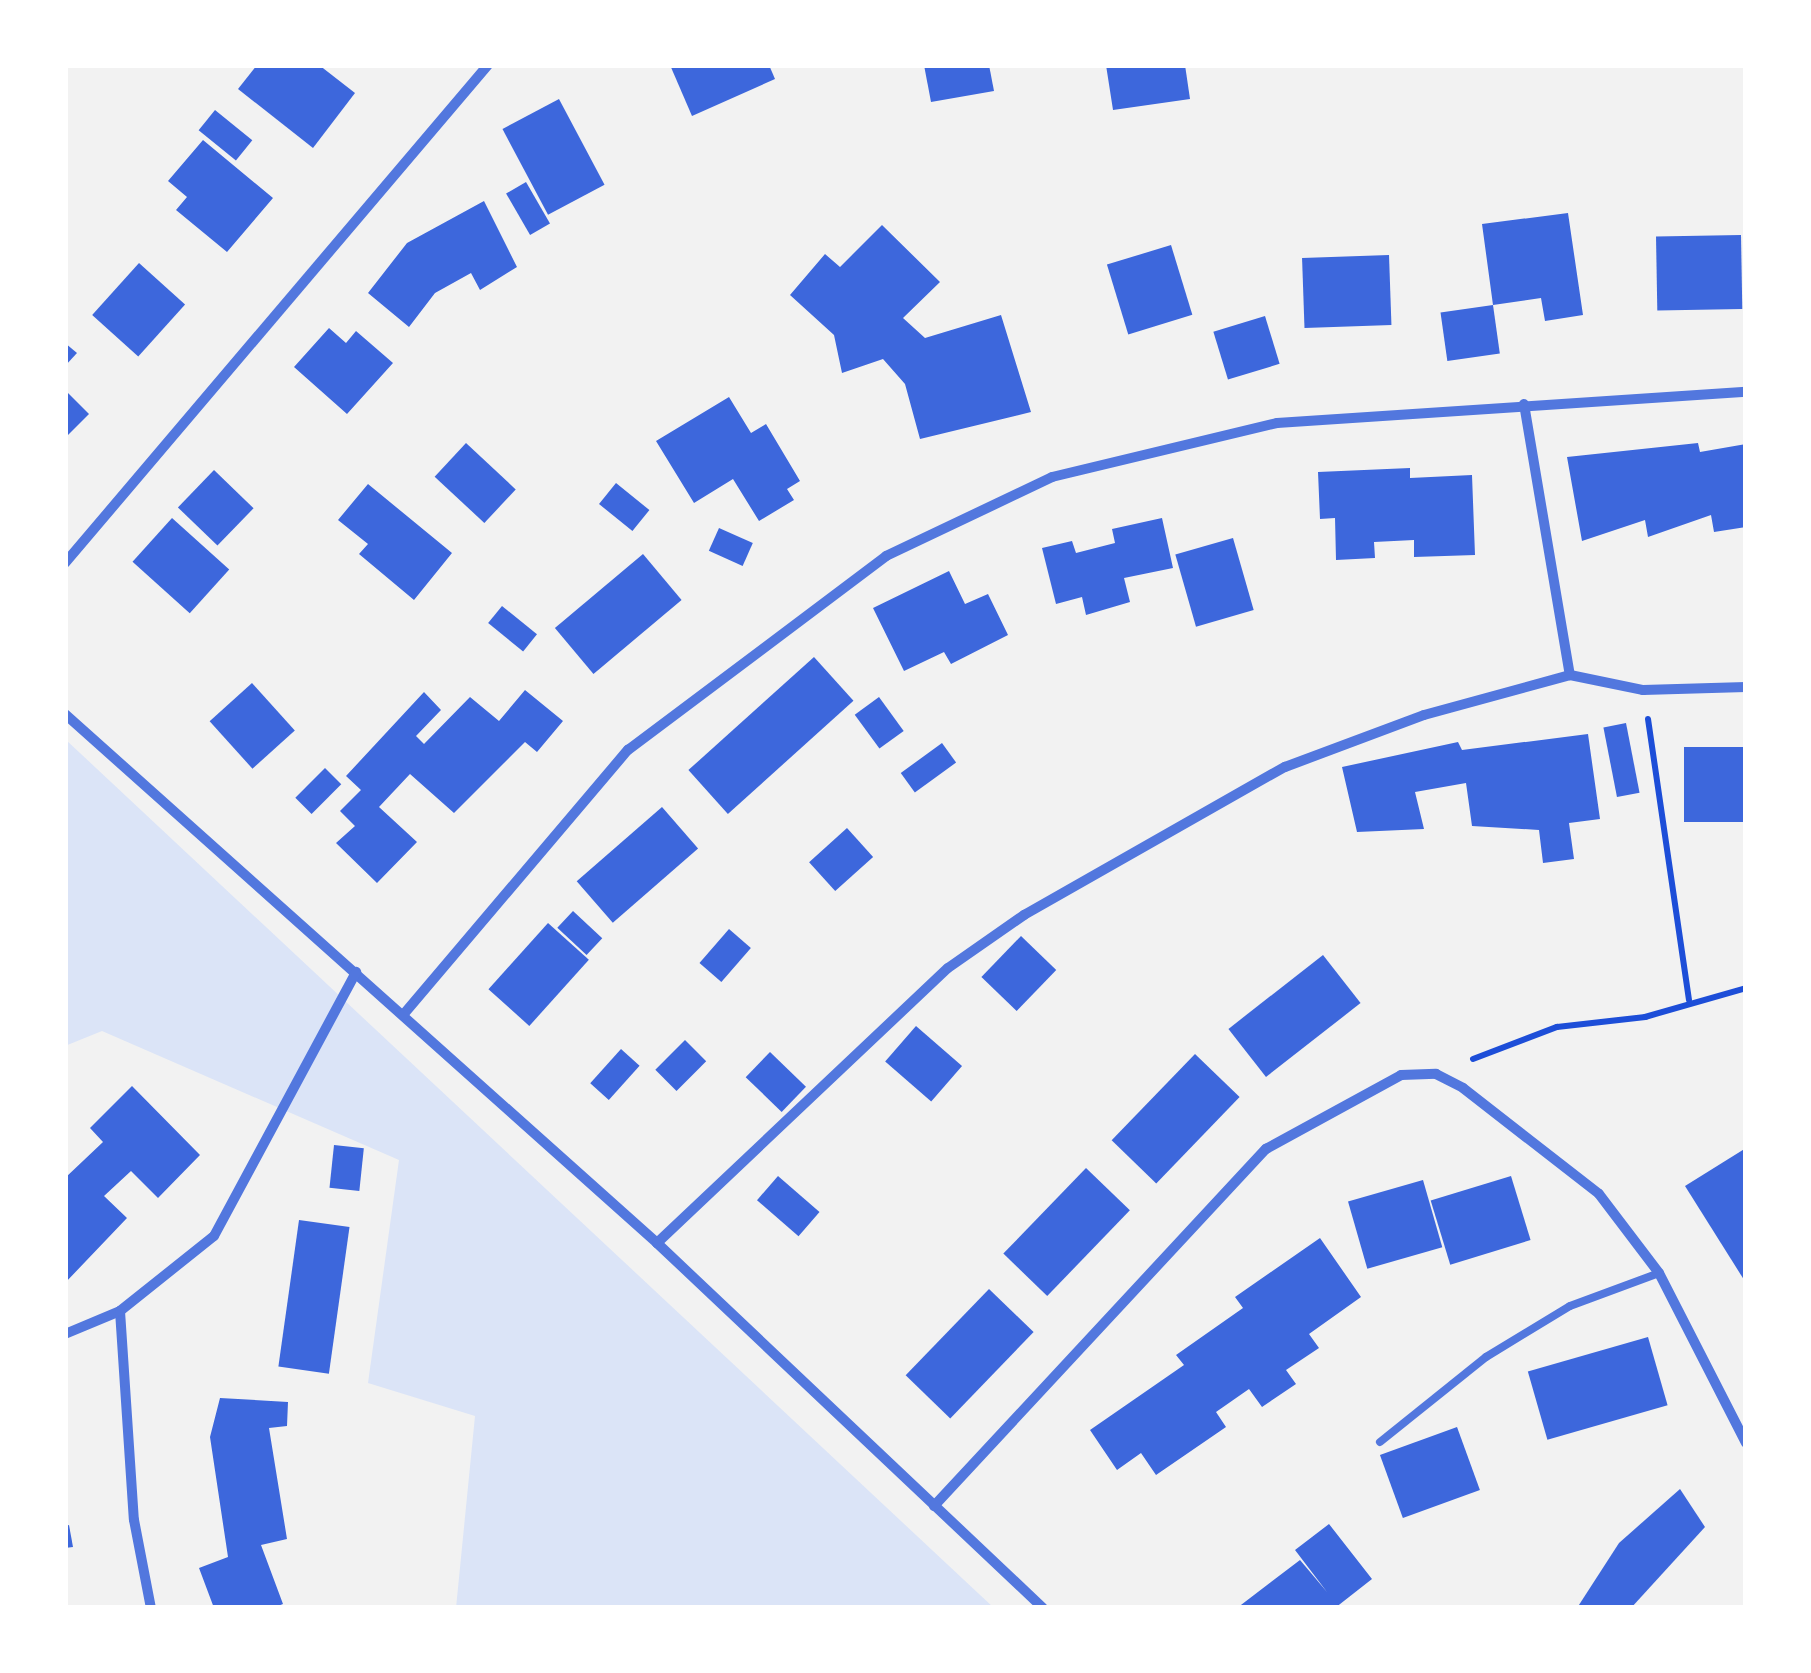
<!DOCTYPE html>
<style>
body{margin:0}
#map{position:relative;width:1811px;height:1673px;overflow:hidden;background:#f2f2f2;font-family:Mulish,sans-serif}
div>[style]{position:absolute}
.green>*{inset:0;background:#dbe4f7}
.building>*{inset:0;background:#3d67dc;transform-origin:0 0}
.path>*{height:6px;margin:-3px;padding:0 3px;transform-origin:3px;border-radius:3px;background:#1d4ed8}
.service>*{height:8px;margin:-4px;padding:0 4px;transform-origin:4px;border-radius:4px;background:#5277de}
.minor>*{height:10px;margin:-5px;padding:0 5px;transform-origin:5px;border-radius:5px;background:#5277de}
span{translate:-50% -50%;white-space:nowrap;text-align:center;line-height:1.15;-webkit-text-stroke:10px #fff;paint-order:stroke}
.frame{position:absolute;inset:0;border:68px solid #fff;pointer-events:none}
</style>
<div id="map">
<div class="green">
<div style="clip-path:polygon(65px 739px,994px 1608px,456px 1608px,475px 1416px,368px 1383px,399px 1160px,102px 1031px,65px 1046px)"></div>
</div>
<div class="building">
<div style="clip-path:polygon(257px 65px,319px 65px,355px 93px,313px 148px,238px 89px)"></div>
<div style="clip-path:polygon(670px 65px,769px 65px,775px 79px,692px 116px)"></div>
<div style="clip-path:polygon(924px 65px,989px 65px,994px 91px,931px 102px)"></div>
<div style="clip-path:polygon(1106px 65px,1185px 65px,1190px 99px,1113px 110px)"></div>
<div style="left:559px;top:99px;width:97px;height:64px;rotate:62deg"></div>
<div style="left:215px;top:110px;width:48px;height:26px;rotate:39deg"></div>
<div style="clip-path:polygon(203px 140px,273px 198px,227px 252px,176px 210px,187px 197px,168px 181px)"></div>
<div style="left:526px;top:182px;width:48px;height:23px;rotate:60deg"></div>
<div style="clip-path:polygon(484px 201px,517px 267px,480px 290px,471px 273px,435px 293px,409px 327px,368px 293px,407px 243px)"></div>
<div style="clip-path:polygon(1568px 213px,1583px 315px,1545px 321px,1541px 298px,1493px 305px,1482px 224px)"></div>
<div style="clip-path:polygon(882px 225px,940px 282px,903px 318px,925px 338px,1001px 315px,1031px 412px,920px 439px,905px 384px,883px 359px,842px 373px,834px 335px,790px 295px,825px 254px,840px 267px)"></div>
<div style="left:1741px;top:235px;width:74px;height:85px;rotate:89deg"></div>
<div style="left:1171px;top:245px;width:73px;height:67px;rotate:73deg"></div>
<div style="left:1389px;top:255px;width:70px;height:87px;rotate:88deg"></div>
<div style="left:139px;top:263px;width:62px;height:70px;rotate:42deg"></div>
<div style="left:1493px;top:305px;width:49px;height:53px;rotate:82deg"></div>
<div style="left:1265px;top:316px;width:50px;height:54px;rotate:73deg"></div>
<div style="clip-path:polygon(329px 328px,346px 343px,356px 331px,393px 363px,347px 414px,294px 367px)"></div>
<div style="clip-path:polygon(65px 343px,77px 353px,65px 366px)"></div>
<div style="clip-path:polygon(65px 390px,89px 414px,65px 438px)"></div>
<div style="clip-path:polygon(729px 397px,751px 433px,766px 424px,800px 481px,787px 489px,794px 500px,759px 521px,733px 479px,694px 503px,656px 441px)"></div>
<div style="left:466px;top:443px;width:68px;height:46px;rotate:43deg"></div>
<div style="clip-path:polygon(1698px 443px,1700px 452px,1746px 444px,1746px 527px,1714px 532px,1711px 515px,1648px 537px,1645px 520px,1582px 541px,1567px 457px)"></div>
<div style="clip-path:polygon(1410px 468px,1410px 478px,1472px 475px,1475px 555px,1414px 557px,1414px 540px,1374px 542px,1375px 558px,1336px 560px,1335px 518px,1320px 519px,1318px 472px)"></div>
<div style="left:214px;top:470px;width:55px;height:52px;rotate:44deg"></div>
<div style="left:616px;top:483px;width:43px;height:27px;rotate:39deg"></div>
<div style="clip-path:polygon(368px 484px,452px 553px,414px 600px,359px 554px,368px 544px,338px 520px)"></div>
<div style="left:172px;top:518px;width:77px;height:59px;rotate:42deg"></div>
<div style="clip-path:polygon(1162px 518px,1173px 568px,1124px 578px,1130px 602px,1086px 615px,1082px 597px,1056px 604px,1042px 548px,1072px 541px,1076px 553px,1115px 543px,1112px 529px)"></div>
<div style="left:719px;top:528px;width:37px;height:25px;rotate:24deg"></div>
<div style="left:1233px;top:538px;width:75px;height:60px;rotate:74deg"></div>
<div style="left:643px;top:554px;width:60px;height:115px;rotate:50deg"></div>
<div style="clip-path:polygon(949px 571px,965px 604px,988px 594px,1008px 635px,951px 664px,944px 652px,904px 671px,873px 608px)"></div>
<div style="left:502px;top:606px;width:45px;height:22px;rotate:39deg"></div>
<div style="left:814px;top:657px;width:59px;height:169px;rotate:48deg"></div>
<div style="left:252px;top:683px;width:64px;height:57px;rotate:48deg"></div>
<div style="clip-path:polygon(525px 690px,563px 721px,537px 752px,525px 742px,454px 813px,410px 774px,379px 807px,417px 842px,377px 883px,336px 843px,355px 826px,340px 811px,361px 790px,346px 776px,424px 692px,441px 710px,416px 736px,424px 744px,470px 697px,499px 721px)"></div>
<div style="left:879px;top:697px;width:42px;height:30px;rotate:54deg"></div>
<div style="left:1626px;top:723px;width:71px;height:23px;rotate:79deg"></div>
<div style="clip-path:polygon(1588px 734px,1600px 819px,1569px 823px,1574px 859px,1543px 863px,1539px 830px,1472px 826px,1466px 783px,1415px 792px,1424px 829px,1357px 832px,1342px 767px,1458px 742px,1462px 750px)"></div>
<div style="left:942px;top:743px;width:24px;height:51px;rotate:54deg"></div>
<div style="left:1684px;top:747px;width:62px;height:75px"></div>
<div style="left:325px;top:768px;width:23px;height:42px;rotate:45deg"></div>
<div style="left:662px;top:807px;width:55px;height:113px;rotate:49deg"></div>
<div style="left:847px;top:828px;width:39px;height:51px;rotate:48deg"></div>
<div style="left:573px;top:911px;width:40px;height:23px;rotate:43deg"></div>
<div style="left:548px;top:923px;width:55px;height:89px;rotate:42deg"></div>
<div style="left:729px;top:929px;width:29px;height:45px;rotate:41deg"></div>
<div style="left:1021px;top:936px;width:49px;height:57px;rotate:44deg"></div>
<div style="left:1323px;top:955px;width:61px;height:120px;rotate:52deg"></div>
<div style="left:916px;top:1026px;width:61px;height:47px;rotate:41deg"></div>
<div style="left:685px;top:1040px;width:30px;height:42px;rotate:45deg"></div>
<div style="left:621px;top:1049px;width:25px;height:46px;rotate:42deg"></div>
<div style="left:770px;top:1052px;width:50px;height:35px;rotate:44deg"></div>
<div style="left:1195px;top:1054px;width:62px;height:120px;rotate:44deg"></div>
<div style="clip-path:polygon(132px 1086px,200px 1155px,158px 1198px,131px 1171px,104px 1196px,127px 1218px,65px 1283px,65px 1178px,103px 1142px,90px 1128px)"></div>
<div style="left:334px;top:1145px;width:30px;height:43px;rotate:6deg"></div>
<div style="clip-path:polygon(1746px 1148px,1746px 1283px,1685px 1186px)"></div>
<div style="left:1086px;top:1168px;width:61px;height:119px;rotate:44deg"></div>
<div style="left:778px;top:1176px;width:55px;height:32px;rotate:41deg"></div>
<div style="left:1511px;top:1176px;width:67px;height:84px;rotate:73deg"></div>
<div style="left:1423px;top:1180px;width:70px;height:78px;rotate:74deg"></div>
<div style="left:299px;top:1220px;width:51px;height:148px;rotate:8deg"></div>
<div style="clip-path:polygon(1320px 1238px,1361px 1297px,1309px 1334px,1319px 1348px,1286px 1370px,1296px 1384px,1262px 1407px,1249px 1389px,1216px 1412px,1226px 1427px,1156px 1475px,1141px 1453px,1117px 1470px,1090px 1430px,1184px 1365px,1176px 1355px,1243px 1308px,1235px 1297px)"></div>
<div style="left:989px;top:1289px;width:62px;height:120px;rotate:44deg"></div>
<div style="left:1648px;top:1337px;width:71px;height:125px;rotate:74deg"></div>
<div style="clip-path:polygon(220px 1398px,288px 1402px,287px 1426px,269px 1428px,287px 1539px,261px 1545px,283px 1604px,273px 1608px,214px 1608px,199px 1568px,228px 1557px,210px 1437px)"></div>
<div style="left:1457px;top:1427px;width:67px;height:82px;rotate:70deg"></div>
<div style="clip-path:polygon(1680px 1489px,1705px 1527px,1631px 1608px,1577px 1608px,1619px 1543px)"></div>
<div style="clip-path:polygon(1329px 1524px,1372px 1579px,1335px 1608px,1237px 1608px,1300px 1560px,1327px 1592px,1295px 1550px)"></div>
<div style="clip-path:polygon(69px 1525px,73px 1547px,65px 1548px,65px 1526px)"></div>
</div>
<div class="path">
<div style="left:1648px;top:719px;width:284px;rotate:81.7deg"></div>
<div style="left:1473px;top:1059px;width:90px;rotate:-20.9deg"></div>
<div style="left:1557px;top:1027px;width:89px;rotate:-6.5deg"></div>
<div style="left:1645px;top:1017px;width:105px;rotate:-16deg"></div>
</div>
<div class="service">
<div style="left:1380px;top:1442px;width:136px;rotate:-38.7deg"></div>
<div style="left:1486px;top:1357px;width:98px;rotate:-31.3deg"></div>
<div style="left:1570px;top:1306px;width:95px;rotate:-20.3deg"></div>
</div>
<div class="minor">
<div style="left:1524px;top:404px;width:275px;rotate:80.4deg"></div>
<div style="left:1570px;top:675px;width:75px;rotate:11.6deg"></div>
<div style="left:1643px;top:690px;width:103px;rotate:-1.7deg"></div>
<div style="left:65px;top:563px;width:653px;rotate:-49.66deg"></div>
<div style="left:65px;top:714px;width:794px;rotate:41.78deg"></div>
<div style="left:657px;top:1243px;width:531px;rotate:43.4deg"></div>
<div style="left:403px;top:1015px;width:348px;rotate:-49.7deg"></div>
<div style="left:628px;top:750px;width:323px;rotate:-36.9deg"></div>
<div style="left:886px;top:556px;width:184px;rotate:-25.4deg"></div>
<div style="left:1052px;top:477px;width:231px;rotate:-13.5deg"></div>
<div style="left:1277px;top:423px;width:470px;rotate:-3.8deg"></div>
<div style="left:657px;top:1243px;width:400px;rotate:-43.4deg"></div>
<div style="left:948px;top:968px;width:93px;rotate:-34.9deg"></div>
<div style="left:1024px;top:915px;width:300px;rotate:-29.6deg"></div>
<div style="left:1285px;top:767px;width:148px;rotate:-20.5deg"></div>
<div style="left:1424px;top:715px;width:151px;rotate:-15.3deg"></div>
<div style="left:120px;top:1311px;width:209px;rotate:86.2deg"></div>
<div style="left:134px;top:1520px;width:90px;rotate:79.1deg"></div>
<div style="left:65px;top:1334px;width:60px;rotate:-22.7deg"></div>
<div style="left:120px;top:1311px;width:120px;rotate:-38.6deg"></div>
<div style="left:214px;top:1236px;width:300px;rotate:-61.7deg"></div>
<div style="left:934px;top:1506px;width:488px;rotate:-47.1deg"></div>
<div style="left:1266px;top:1149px;width:154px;rotate:-28.7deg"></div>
<div style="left:1401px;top:1075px;width:35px;rotate:-2deg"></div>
<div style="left:1436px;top:1074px;width:30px;rotate:27deg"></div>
<div style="left:1463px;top:1088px;width:172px;rotate:37.9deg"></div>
<div style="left:1599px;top:1194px;width:99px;rotate:52.8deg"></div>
<div style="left:1659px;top:1273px;width:191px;rotate:62.9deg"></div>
</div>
<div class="frame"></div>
</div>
